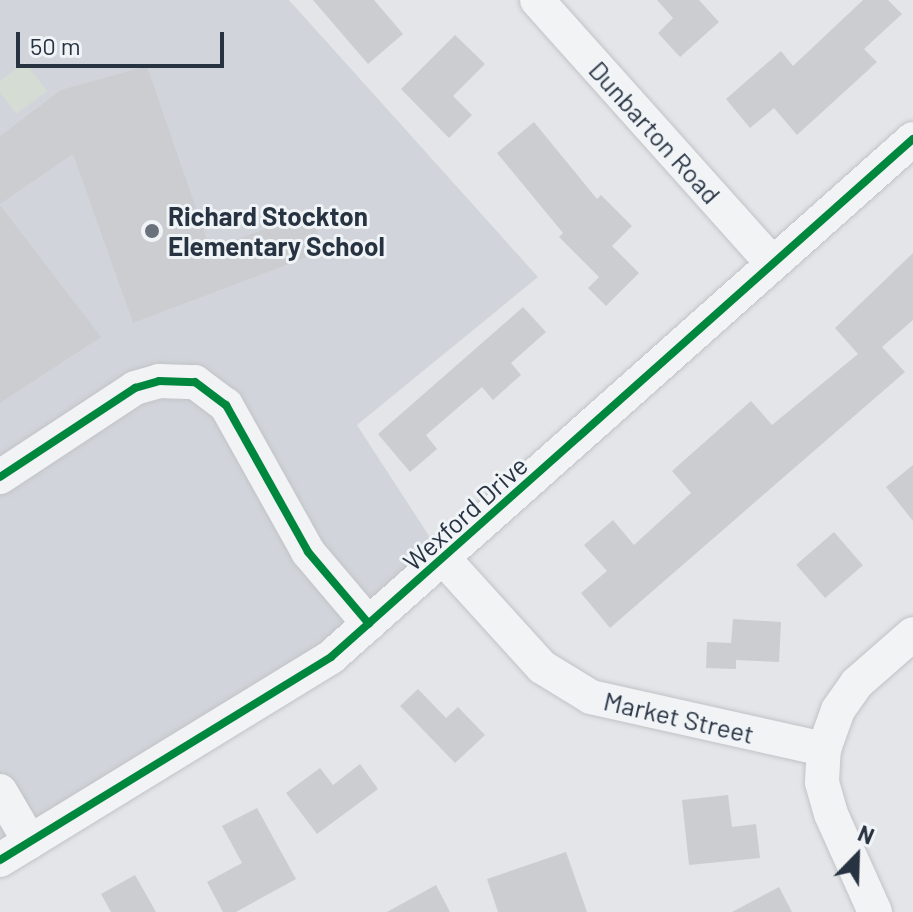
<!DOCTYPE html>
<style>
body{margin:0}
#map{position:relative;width:913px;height:912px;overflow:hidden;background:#e3e5e8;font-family:Barlow,sans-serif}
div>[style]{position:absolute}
.built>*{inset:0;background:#d1d5db}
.green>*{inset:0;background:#d4dcd3}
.building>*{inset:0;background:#cbcdd0;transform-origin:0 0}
.roads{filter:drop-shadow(0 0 2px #c1c3c6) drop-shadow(0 0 2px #c1c3c6)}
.minor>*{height:34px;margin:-17px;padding:0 17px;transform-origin:17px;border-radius:17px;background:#f2f3f5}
.cycleway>*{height:8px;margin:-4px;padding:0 4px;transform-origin:4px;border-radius:4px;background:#00873e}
.dots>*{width:22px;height:22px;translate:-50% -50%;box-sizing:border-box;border:4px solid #f0f4f7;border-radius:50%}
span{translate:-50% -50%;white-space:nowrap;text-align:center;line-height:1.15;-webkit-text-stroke:6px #f0f4f7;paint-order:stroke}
.street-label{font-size:26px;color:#283342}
.poi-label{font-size:26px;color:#283342;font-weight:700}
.left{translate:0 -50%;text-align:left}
.north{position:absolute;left:817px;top:816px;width:80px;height:80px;-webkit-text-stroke:6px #f0f4f7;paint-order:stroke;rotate:23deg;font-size:22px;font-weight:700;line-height:32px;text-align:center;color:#283342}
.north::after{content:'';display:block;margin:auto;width:28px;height:36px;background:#283342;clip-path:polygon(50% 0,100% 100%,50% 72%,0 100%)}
.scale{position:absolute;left:16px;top:32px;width:208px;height:36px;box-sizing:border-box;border:4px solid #283342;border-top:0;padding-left:10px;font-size:24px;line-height:28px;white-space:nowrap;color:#283342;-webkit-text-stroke:6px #f0f4f7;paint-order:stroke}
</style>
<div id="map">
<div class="built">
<div style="clip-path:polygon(0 0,289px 0,538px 277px,357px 425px,444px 559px,331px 657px,0 860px)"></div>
</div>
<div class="green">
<div style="clip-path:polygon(25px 62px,47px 91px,16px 114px,0 92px,0 81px)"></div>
</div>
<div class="building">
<div style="clip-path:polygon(313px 0,374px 0,403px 34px,368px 64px)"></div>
<div style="clip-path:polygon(657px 0,699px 0,719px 22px,680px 57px,658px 33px,673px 18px)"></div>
<div style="clip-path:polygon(863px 0,888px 0,902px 14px,864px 49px,877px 62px,797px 135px,774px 108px,750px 128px,726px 99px,781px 51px,793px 66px)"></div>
<div style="clip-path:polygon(455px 35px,485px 64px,453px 96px,472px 115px,449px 138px,401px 89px)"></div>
<div style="clip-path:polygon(147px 66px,210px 249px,311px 212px,323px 251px,133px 323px,73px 154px,0 204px,0 136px,61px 90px)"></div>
<div style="clip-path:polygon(534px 122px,597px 199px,601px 195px,632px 226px,612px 246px,639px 273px,606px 306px,588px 288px,599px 277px,559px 237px,563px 233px,497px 153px)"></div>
<div style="clip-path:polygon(0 205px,101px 337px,0 403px)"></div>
<div style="clip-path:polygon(913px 253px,913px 320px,882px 347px,905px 372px,610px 628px,581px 593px,607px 571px,584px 545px,613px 520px,634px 545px,691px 493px,672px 471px,751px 401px,772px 425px,858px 354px,835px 328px)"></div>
<div style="clip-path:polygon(523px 307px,546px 332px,511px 363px,521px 375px,493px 400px,482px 387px,426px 435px,437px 449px,410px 472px,378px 434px)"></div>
<div style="clip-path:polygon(913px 465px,913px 521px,886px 487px)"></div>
<div style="left:834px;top:532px;width:44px;height:50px;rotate:49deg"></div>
<div style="clip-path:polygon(733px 619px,781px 622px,779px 662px,736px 660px,736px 669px,706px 668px,707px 642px,731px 643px)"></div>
<div style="clip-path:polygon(418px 689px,446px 718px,458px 707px,485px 735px,455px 763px,400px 706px)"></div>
<div style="clip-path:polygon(360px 764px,378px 789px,317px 834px,286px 793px,320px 768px,333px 785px)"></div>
<div style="clip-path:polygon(728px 795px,732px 827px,756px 824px,760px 858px,689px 865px,682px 800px)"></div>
<div style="clip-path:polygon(257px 808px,296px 879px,236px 912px,223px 912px,207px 882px,242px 863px,222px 826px)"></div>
<div style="clip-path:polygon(566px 852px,587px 912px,498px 912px,487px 879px)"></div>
<div style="clip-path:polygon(135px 875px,156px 912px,111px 912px,101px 894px)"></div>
<div style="clip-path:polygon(436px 885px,450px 912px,387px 912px)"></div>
<div style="clip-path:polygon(779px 887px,792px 912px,732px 912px)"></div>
</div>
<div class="roads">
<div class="minor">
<div style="left:537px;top:0;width:353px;rotate:48.2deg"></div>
<div style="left:0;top:477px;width:162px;rotate:-33.4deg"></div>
<div style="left:135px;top:388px;width:25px;rotate:-16deg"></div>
<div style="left:159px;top:381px;width:36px;rotate:2deg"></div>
<div style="left:195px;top:382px;width:39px;rotate:37deg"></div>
<div style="left:226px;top:405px;width:168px;rotate:60.8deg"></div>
<div style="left:308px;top:552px;width:94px;rotate:49.7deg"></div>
<div style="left:444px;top:559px;width:146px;rotate:47.8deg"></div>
<div style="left:542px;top:667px;width:57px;rotate:31.5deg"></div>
<div style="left:591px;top:697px;width:239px;rotate:12.6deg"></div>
<div style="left:0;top:791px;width:59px;rotate:59.5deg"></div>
<div style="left:0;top:860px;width:388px;rotate:-31.5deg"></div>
<div style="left:331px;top:657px;width:779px;rotate:-41.67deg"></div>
<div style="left:875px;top:912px;width:107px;rotate:-114.2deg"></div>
<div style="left:831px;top:814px;width:33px;rotate:-106deg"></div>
<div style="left:822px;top:782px;width:33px;rotate:-87deg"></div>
<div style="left:824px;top:749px;width:41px;rotate:-70.3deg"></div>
<div style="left:838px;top:710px;width:33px;rotate:-55deg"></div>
<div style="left:857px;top:683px;width:74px;rotate:-41.2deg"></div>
</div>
</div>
<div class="cycleway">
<div style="left:0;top:477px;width:162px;rotate:-33.4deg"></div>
<div style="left:135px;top:388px;width:25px;rotate:-16deg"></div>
<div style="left:159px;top:381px;width:36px;rotate:2deg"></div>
<div style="left:195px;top:382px;width:39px;rotate:37deg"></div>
<div style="left:226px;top:405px;width:168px;rotate:60.8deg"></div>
<div style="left:308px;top:552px;width:94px;rotate:49.7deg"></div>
<div style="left:0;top:860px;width:388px;rotate:-31.5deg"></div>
<div style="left:331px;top:657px;width:779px;rotate:-41.67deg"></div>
</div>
<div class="dots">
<div style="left:152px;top:231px;background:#69717c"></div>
</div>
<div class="street-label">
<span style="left:655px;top:132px;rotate:48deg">Dunbarton Road</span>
<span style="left:465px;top:513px;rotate:-42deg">Wexford Drive</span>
<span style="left:679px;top:717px;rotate:13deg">Market Street</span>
</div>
<div class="poi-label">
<span class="left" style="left:168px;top:231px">Richard Stockton<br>Elementary School</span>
</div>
<div class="north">N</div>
<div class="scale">50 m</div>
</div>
